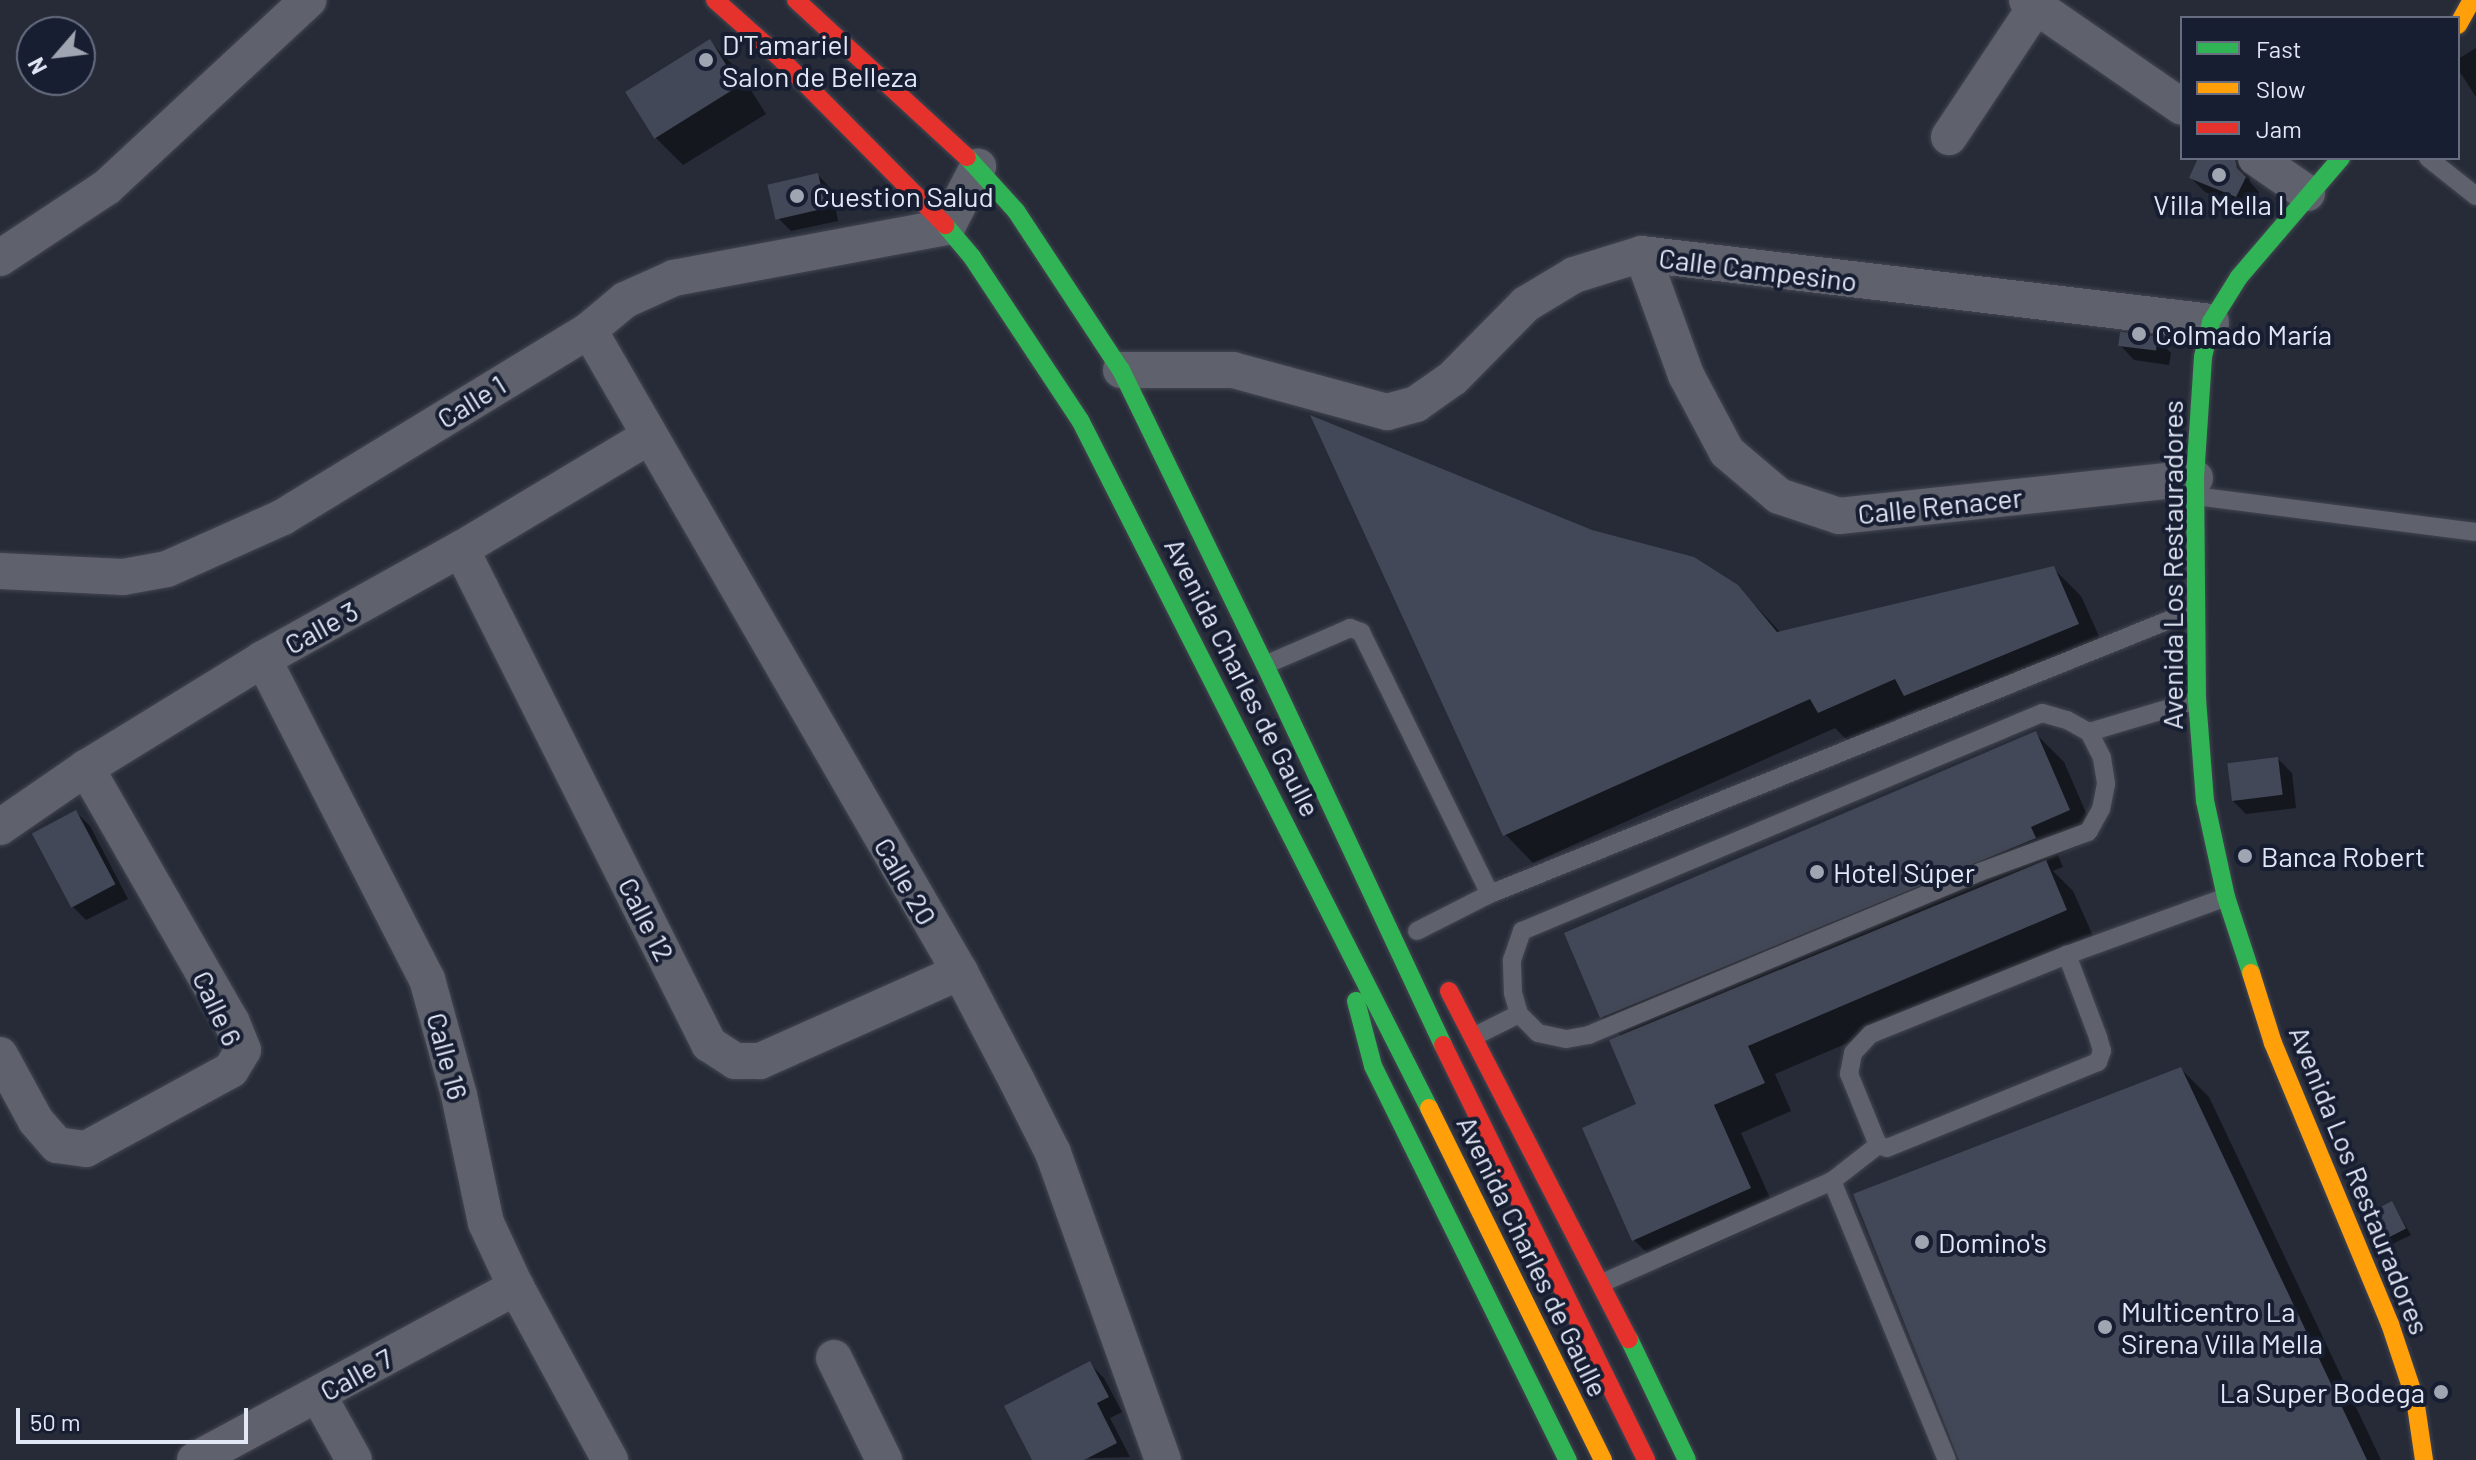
<!DOCTYPE html>
<meta charset="utf-8">
<style>
body{margin:0}
#map{position:relative;width:2476px;height:1460px;overflow:hidden;background:#262b37;font-family:Barlow,sans-serif}
div>[style]{position:absolute}
.shadow>*{inset:0;background:#0007}
.building>*{inset:0;background:#434858;transform-origin:0 0}
.roads{filter:drop-shadow(0 0 2px #434651) drop-shadow(0 0 2px #434651)}
.lane>*{height:18px;margin:-9px;padding:0 9px;transform-origin:9px;border-radius:9px;background:#5f626c}
.street>*{height:36px;margin:-18px;padding:0 18px;transform-origin:18px;border-radius:18px;background:#5f626c}
.fast>*{height:18px;margin:-9px;padding:0 9px;transform-origin:9px;border-radius:9px;background:#30b455}
.slow>*{height:18px;margin:-9px;padding:0 9px;transform-origin:9px;border-radius:9px;background:#ff9f0a}
.jam>*{height:18px;margin:-9px;padding:0 9px;transform-origin:9px;border-radius:9px;background:#e5322d}
.dots>*{width:22px;height:22px;translate:-50% -50%;box-sizing:border-box;border:4px solid #171e32;border-radius:50%}
span{translate:-50% -50%;white-space:nowrap;text-align:center;line-height:1.15;-webkit-text-stroke:8px #171e32;paint-order:stroke}
.poi-label{font-size:28px;color:#e1e7f5}
.left{translate:0 -50%;text-align:left}
.right{translate:-100% -50%;text-align:right}
.street-label{font-size:28px;color:#e1e7f5}
.legend{position:absolute;left:2180px;top:16px;width:280px;height:144px;box-sizing:border-box;background:#171e32;border:2px solid #686e80;margin:0;padding:10px 14px;list-style:none;font-size:24px;color:#e1e7f5}
.legend li{display:flex;align-items:center;gap:16px;height:40px}
.legend b{width:40px;border:2px solid #686e80}
.north{position:absolute;left:16px;top:16px;width:80px;height:80px;box-sizing:border-box;background:#171e32;border:2px solid #686e80;border-radius:50%;rotate:242deg;font-size:22px;font-weight:700;line-height:32px;text-align:center;color:#e1e7f5}
.north::after{content:'';display:block;margin:auto;width:28px;height:36px;background:#a0a5b2;clip-path:polygon(50% 0,100% 100%,50% 72%,0 100%)}
.scale{position:absolute;left:16px;top:1408px;width:232px;height:36px;box-sizing:border-box;border:4px solid #e1e7f5;border-top:0;padding-left:10px;font-size:24px;line-height:28px;white-space:nowrap;color:#e1e7f5;-webkit-text-stroke:6px #171e32;paint-order:stroke}
</style>
<div id="map">
<div class="shadow">
<div style="clip-path:polygon(710px 42px,738px 70px,766px 114px,683px 165px,655px 137px,627px 92px)"></div>
<div style="clip-path:polygon(2476px 48px,2476px 97px,2458px 69px,2458px 59px)"></div>
<div style="clip-path:polygon(2200px 158px,2237px 158px,2249px 170px,2250px 182px,2259px 192px,2251px 210px,2205px 192px,2191px 178px)"></div>
<div style="clip-path:polygon(818px 175px,832px 190px,838px 221px,791px 231px,777px 217px)"></div>
<div style="clip-path:polygon(2157px 339px,2171px 353px,2169px 365px,2134px 360px,2120px 345px)"></div>
<div style="clip-path:polygon(1591px 532px,1737px 586px,1781px 633px,2053px 568px,2081px 596px,2106px 652px,1934px 723px,1919px 709px,1847px 740px,1835px 728px,1533px 863px,1505px 834px)"></div>
<div style="clip-path:polygon(2036px 734px,2064px 762px,2097px 838px,2058px 855px,2063px 867px,2053px 871px,2073px 891px,2094px 938px,1775px 1074px,1791px 1111px,1741px 1133px,1778px 1216px,1662px 1268px,1634px 1240px,1639px 1105px,1622px 1037px,1601px 1016px)"></div>
<div style="clip-path:polygon(2278px 759px,2292px 773px,2296px 808px,2246px 814px,2232px 800px)"></div>
<div style="clip-path:polygon(76px 812px,90px 826px,128px 899px,86px 920px,72px 906px)"></div>
<div style="clip-path:polygon(2181px 1069px,2209px 1097px,2381px 1460px,1960px 1460px)"></div>
<div style="clip-path:polygon(2392px 1203px,2411px 1235px,2390px 1245px,2384px 1238px)"></div>
<div style="clip-path:polygon(1090px 1364px,1104px 1378px,1122px 1412px,1110px 1418px,1130px 1457px,1033px 1460px)"></div>
</div>
<div class="building">
<div style="left:710px;top:39px;width:55px;height:100px;rotate:58deg"></div>
<div style="clip-path:polygon(2198px 158px,2235px 158px,2237px 168px,2246px 177px,2236px 197px,2189px 178px)"></div>
<div style="left:818px;top:173px;width:36px;height:52px;rotate:77deg"></div>
<div style="left:2120px;top:332px;width:38px;height:14px;rotate:7deg"></div>
<div style="clip-path:polygon(1310px 415px,1592px 530px,1694px 557px,1738px 585px,1777px 632px,2054px 566px,2079px 624px,1904px 696px,1895px 679px,1818px 713px,1810px 699px,1503px 836px)"></div>
<div style="clip-path:polygon(2036px 731px,2070px 810px,2031px 827px,2036px 838px,1600px 1018px,1564px 933px)"></div>
<div style="left:2278px;top:757px;width:38px;height:51px;rotate:83deg"></div>
<div style="left:76px;top:810px;width:84px;height:50px;rotate:62deg"></div>
<div style="clip-path:polygon(2046px 860px,2067px 910px,1748px 1046px,1765px 1083px,1714px 1105px,1751px 1188px,1632px 1241px,1582px 1128px,1636px 1104px,1609px 1040px)"></div>
<div style="clip-path:polygon(2181px 1067px,2367px 1460px,1959px 1460px,1853px 1194px)"></div>
<div style="left:2392px;top:1201px;width:31px;height:24px;rotate:63deg"></div>
<div style="clip-path:polygon(1090px 1361px,1109px 1397px,1097px 1403px,1117px 1443px,1084px 1460px,1032px 1460px,1004px 1406px)"></div>
</div>
<div class="roads">
<div class="lane">
<div style="left:2428px;top:158px;width:61px;rotate:38.4deg"></div>
<div style="left:2195px;top:496px;width:283px;rotate:7.3deg"></div>
<div style="left:1265px;top:665px;width:93px;rotate:-23.5deg"></div>
<div style="left:1350px;top:628px;width:12px;rotate:20deg"></div>
<div style="left:1361px;top:632px;width:292px;rotate:63.8deg"></div>
<div style="left:2042px;top:713px;width:26px;rotate:16deg"></div>
<div style="left:2067px;top:720px;width:25px;rotate:29deg"></div>
<div style="left:2089px;top:732px;width:29px;rotate:63deg"></div>
<div style="left:2102px;top:758px;width:26px;rotate:81deg"></div>
<div style="left:2106px;top:784px;width:25px;rotate:101deg"></div>
<div style="left:2101px;top:809px;width:26px;rotate:119deg"></div>
<div style="left:2088px;top:832px;width:115px;rotate:159.7deg"></div>
<div style="left:1980px;top:872px;width:424px;rotate:157.4deg"></div>
<div style="left:1589px;top:1035px;width:23px;rotate:170deg"></div>
<div style="left:1566px;top:1039px;width:29px;rotate:-168deg"></div>
<div style="left:1538px;top:1033px;width:27px;rotate:-135deg"></div>
<div style="left:1519px;top:1014px;width:22px;rotate:-106deg"></div>
<div style="left:1513px;top:993px;width:33px;rotate:-92deg"></div>
<div style="left:1512px;top:960px;width:31px;rotate:-71deg"></div>
<div style="left:1522px;top:931px;width:564px;rotate:-22.74deg"></div>
<div style="left:2089px;top:732px;width:113px;rotate:-16.5deg"></div>
<div style="left:1417px;top:931px;width:82px;rotate:-26.9deg"></div>
<div style="left:1490px;top:894px;width:759px;rotate:-21.97deg"></div>
<div style="left:1473px;top:1037px;width:51px;rotate:-26.6deg"></div>
<div style="left:1878px;top:1145px;width:77px;rotate:-112.2deg"></div>
<div style="left:1849px;top:1074px;width:21px;rotate:-79deg"></div>
<div style="left:1853px;top:1053px;width:26px;rotate:-47deg"></div>
<div style="left:1871px;top:1034px;width:211px;rotate:-22deg"></div>
<div style="left:2067px;top:955px;width:169px;rotate:-20deg"></div>
<div style="left:1832px;top:1181px;width:302px;rotate:67.6deg"></div>
<div style="left:1602px;top:1283px;width:252px;rotate:-23.9deg"></div>
<div style="left:1832px;top:1181px;width:58px;rotate:-38deg"></div>
<div style="left:1878px;top:1145px;width:9px;rotate:18deg"></div>
<div style="left:1887px;top:1148px;width:228px;rotate:-22.2deg"></div>
<div style="left:2098px;top:1062px;width:12px;rotate:-70deg"></div>
<div style="left:2102px;top:1051px;width:15px;rotate:-106deg"></div>
<div style="left:2098px;top:1037px;width:88px;rotate:-110.7deg"></div>
</div>
<div class="street">
<div style="left:2027px;top:0;width:188px;rotate:34.6deg"></div>
<div style="left:1949px;top:137px;width:157px;rotate:-56.4deg"></div>
<div style="left:2256px;top:158px;width:62px;rotate:34.5deg"></div>
<div style="left:1642px;top:254px;width:129px;rotate:70deg"></div>
<div style="left:1686px;top:375px;width:87px;rotate:62deg"></div>
<div style="left:1727px;top:452px;width:68px;rotate:40.2deg"></div>
<div style="left:1779px;top:496px;width:63px;rotate:18.4deg"></div>
<div style="left:1839px;top:516px;width:358px;rotate:-6.1deg"></div>
<div style="left:0;top:258px;width:128px;rotate:-33.6deg"></div>
<div style="left:107px;top:187px;width:275px;rotate:-42.9deg"></div>
<div style="left:589px;top:330px;width:741px;rotate:59.98deg"></div>
<div style="left:960px;top:972px;width:123px;rotate:62.4deg"></div>
<div style="left:1017px;top:1081px;width:80px;rotate:63.4deg"></div>
<div style="left:1053px;top:1153px;width:326px;rotate:70.3deg"></div>
<div style="left:1121px;top:370px;width:112px"></div>
<div style="left:1233px;top:370px;width:160px;rotate:15.3deg"></div>
<div style="left:1387px;top:412px;width:30px;rotate:-15deg"></div>
<div style="left:1416px;top:404px;width:45px;rotate:-35.1deg"></div>
<div style="left:1453px;top:378px;width:104px;rotate:-45.4deg"></div>
<div style="left:1526px;top:304px;width:56px;rotate:-31.1deg"></div>
<div style="left:1574px;top:275px;width:71px;rotate:-17.2deg"></div>
<div style="left:1642px;top:254px;width:573px;rotate:6.81deg"></div>
<div style="left:461px;top:549px;width:554px;rotate:63.39deg"></div>
<div style="left:709px;top:1044px;width:31px;rotate:33deg"></div>
<div style="left:735px;top:1061px;width:25px"></div>
<div style="left:760px;top:1061px;width:219px;rotate:-24deg"></div>
<div style="left:0;top:571px;width:123px;rotate:2.8deg"></div>
<div style="left:123px;top:577px;width:45px;rotate:-10.3deg"></div>
<div style="left:167px;top:569px;width:127px;rotate:-24.1deg"></div>
<div style="left:283px;top:517px;width:359px;rotate:-31.4deg"></div>
<div style="left:589px;top:330px;width:47px;rotate:-39.8deg"></div>
<div style="left:625px;top:300px;width:54px;rotate:-24.2deg"></div>
<div style="left:674px;top:278px;width:278px;rotate:-10.6deg"></div>
<div style="left:947px;top:227px;width:68px;rotate:-62.7deg"></div>
<div style="left:263px;top:659px;width:360px;rotate:62.9deg"></div>
<div style="left:427px;top:979px;width:120px;rotate:74.6deg"></div>
<div style="left:459px;top:1095px;width:131px;rotate:78.1deg"></div>
<div style="left:486px;top:1223px;width:71px;rotate:64.9deg"></div>
<div style="left:516px;top:1287px;width:197px;rotate:61.5deg"></div>
<div style="left:0;top:827px;width:104px;rotate:-34.5deg"></div>
<div style="left:86px;top:768px;width:208px;rotate:-31.6deg"></div>
<div style="left:263px;top:659px;width:227px;rotate:-29.1deg"></div>
<div style="left:461px;top:549px;width:218px;rotate:-30.9deg"></div>
<div style="left:0;top:1055px;width:75px;rotate:61.4deg"></div>
<div style="left:36px;top:1121px;width:32px;rotate:49deg"></div>
<div style="left:57px;top:1145px;width:29px;rotate:8deg"></div>
<div style="left:86px;top:1149px;width:165px;rotate:-28.6deg"></div>
<div style="left:231px;top:1070px;width:23px;rotate:-59deg"></div>
<div style="left:243px;top:1050px;width:31px;rotate:-112deg"></div>
<div style="left:231px;top:1021px;width:292px;rotate:-119.8deg"></div>
<div style="left:834px;top:1358px;width:114px;rotate:63.9deg"></div>
<div style="left:318px;top:1395px;width:74px;rotate:61deg"></div>
<div style="left:195px;top:1460px;width:365px;rotate:-28.3deg"></div>
</div>
<div class="fast">
<div style="left:967px;top:157px;width:73px;rotate:47.8deg"></div>
<div style="left:1016px;top:211px;width:191px;rotate:56.6deg"></div>
<div style="left:1121px;top:370px;width:328px;rotate:64deg"></div>
<div style="left:1265px;top:665px;width:420px;rotate:64.9deg"></div>
<div style="left:945px;top:225px;width:42px;rotate:49.8deg"></div>
<div style="left:972px;top:257px;width:196px;rotate:56.5deg"></div>
<div style="left:1080px;top:420px;width:771px;rotate:63.1deg"></div>
<div style="left:2251px;top:973px;width:80px;rotate:-108.2deg"></div>
<div style="left:2226px;top:897px;width:98px;rotate:-102.3deg"></div>
<div style="left:2205px;top:801px;width:101px;rotate:-94.5deg"></div>
<div style="left:2197px;top:700px;width:222px;rotate:-90.5deg"></div>
<div style="left:2195px;top:478px;width:121px;rotate:-86.2deg"></div>
<div style="left:2203px;top:357px;width:36px;rotate:-77deg"></div>
<div style="left:2211px;top:322px;width:53px;rotate:-58.1deg"></div>
<div style="left:2239px;top:277px;width:157px;rotate:-49.4deg"></div>
<div style="left:1356px;top:1001px;width:67px;rotate:75.3deg"></div>
<div style="left:1373px;top:1066px;width:440px;rotate:63.7deg"></div>
<div style="left:1629px;top:1339px;width:134px;rotate:64.4deg"></div>
</div>
<div class="slow">
<div style="left:2458px;top:25px;width:29px;rotate:-61deg"></div>
<div style="left:2251px;top:973px;width:73px;rotate:72.6deg"></div>
<div style="left:2273px;top:1043px;width:304px;rotate:67.4deg"></div>
<div style="left:2390px;top:1324px;width:79px;rotate:71.6deg"></div>
<div style="left:2415px;top:1399px;width:62px;rotate:81.6deg"></div>
<div style="left:1429px;top:1108px;width:393px;rotate:63.7deg"></div>
</div>
<div class="jam">
<div style="left:715px;top:0;width:84px;rotate:41.6deg"></div>
<div style="left:778px;top:56px;width:238px;rotate:45.3deg"></div>
<div style="left:796px;top:0;width:232px;rotate:42.6deg"></div>
<div style="left:1449px;top:991px;width:392px;rotate:62.7deg"></div>
<div style="left:1443px;top:1045px;width:462px;rotate:63.9deg"></div>
</div>
</div>
<div class="dots">
<div style="left:706px;top:60px;background:#a0a5b2"></div>
<div style="left:2219px;top:175px;background:#a0a5b2"></div>
<div style="left:797px;top:196px;background:#a0a5b2"></div>
<div style="left:2139px;top:334px;background:#a0a5b2"></div>
<div style="left:2245px;top:856px;background:#a0a5b2"></div>
<div style="left:1817px;top:872px;background:#a0a5b2"></div>
<div style="left:1922px;top:1242px;background:#a0a5b2"></div>
<div style="left:2105px;top:1327px;background:#a0a5b2"></div>
<div style="left:2441px;top:1392px;background:#a0a5b2"></div>
</div>
<div class="poi-label">
<span class="left" style="left:722px;top:60px">D'Tamariel<br>Salon de Belleza</span>
<span class="left" style="left:813px;top:196px">Cuestion Salud</span>
<span style="left:2219px;top:204px">Villa Mella I</span>
<span class="left" style="left:2155px;top:334px">Colmado María</span>
<span class="left" style="left:2261px;top:856px">Banca Robert</span>
<span class="left" style="left:1833px;top:872px">Hotel Súper</span>
<span class="left" style="left:1938px;top:1242px">Domino's</span>
<span class="left" style="left:2121px;top:1327px">Multicentro La<br>Sirena Villa Mella</span>
<span class="right" style="left:2425px;top:1392px">La Super Bodega</span>
</div>
<div class="street-label">
<span style="left:1758px;top:269px;rotate:7deg">Calle Campesino</span>
<span style="left:471px;top:401px;rotate:-32deg">Calle 1</span>
<span style="left:1940px;top:505px;rotate:-6deg">Calle Renacer</span>
<span style="left:2172px;top:565px;rotate:-90deg">Avenida Los Restauradores</span>
<span style="left:321px;top:627px;rotate:-29deg">Calle 3</span>
<span style="left:1243px;top:677px;rotate:63deg">Avenida Charles de Gaulle</span>
<span style="left:906px;top:881px;rotate:60deg">Calle 20</span>
<span style="left:647px;top:919px;rotate:63deg">Calle 12</span>
<span style="left:218px;top:1008px;rotate:65deg">Calle 6</span>
<span style="left:448px;top:1056px;rotate:75deg">Calle 16</span>
<span style="left:2360px;top:1180px;rotate:68deg">Avenida Los Restauradores</span>
<span style="left:1533px;top:1256px;rotate:64deg">Avenida Charles de Gaulle</span>
<span style="left:356px;top:1374px;rotate:-29deg">Calle 7</span>
</div>
<ul class="legend">
<li><b style="height:10px;background:#30b455"></b>Fast</li>
<li><b style="height:10px;background:#ff9f0a"></b>Slow</li>
<li><b style="height:10px;background:#e5322d"></b>Jam</li>
</ul>
<div class="north">N</div>
<div class="scale">50 m</div>
</div>
